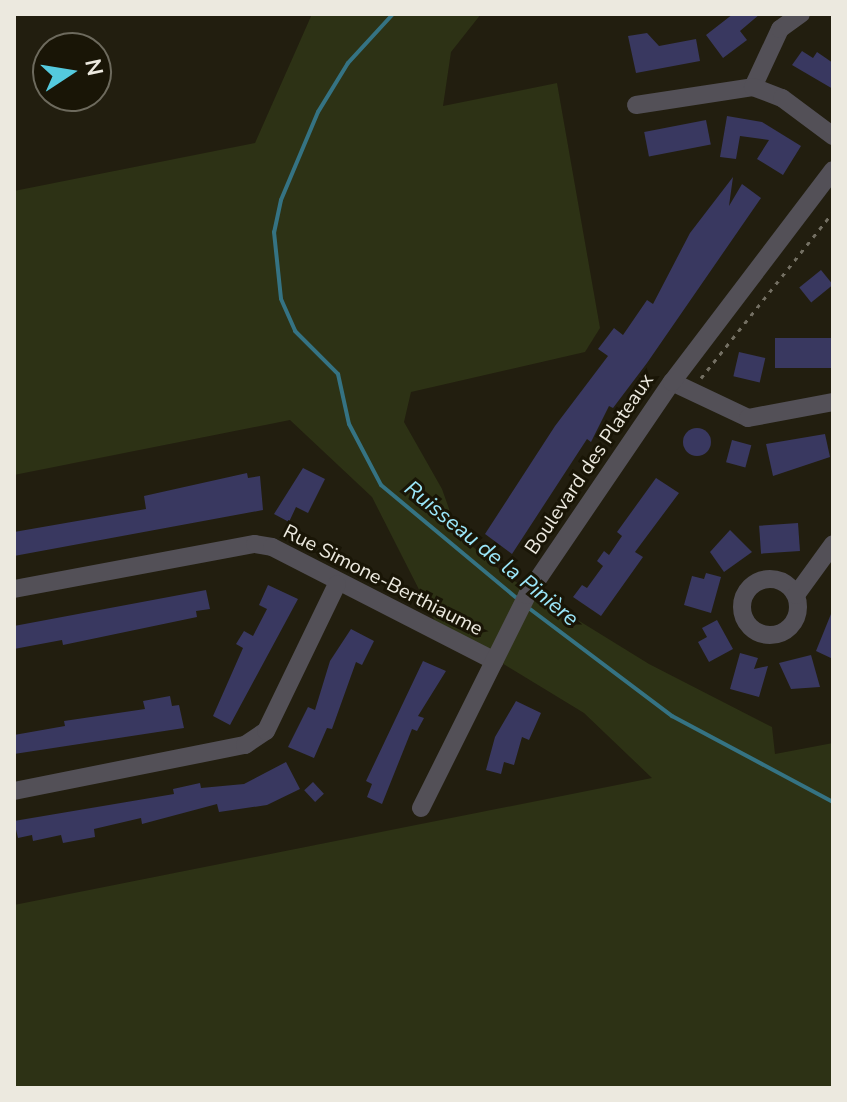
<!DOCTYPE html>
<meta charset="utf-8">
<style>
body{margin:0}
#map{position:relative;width:847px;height:1102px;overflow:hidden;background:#221e0f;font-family:"Nunito Sans",sans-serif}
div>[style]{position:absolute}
.green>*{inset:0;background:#2d3215}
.stream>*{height:4px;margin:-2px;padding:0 2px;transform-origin:2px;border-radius:2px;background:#357383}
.building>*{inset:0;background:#393860;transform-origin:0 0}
.round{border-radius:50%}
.path>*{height:3px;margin-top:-1.5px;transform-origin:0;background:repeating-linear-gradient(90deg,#736f62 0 4px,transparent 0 10px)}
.minor>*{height:18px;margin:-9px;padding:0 9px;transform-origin:9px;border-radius:9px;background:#535057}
.minor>.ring{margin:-9px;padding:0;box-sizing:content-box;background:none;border:18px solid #535057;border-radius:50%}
span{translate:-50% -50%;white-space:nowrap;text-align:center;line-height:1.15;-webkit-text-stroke:6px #191506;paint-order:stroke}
.street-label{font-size:20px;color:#ece9df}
.water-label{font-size:22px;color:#9be6f9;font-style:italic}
.frame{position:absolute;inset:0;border:16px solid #ece9df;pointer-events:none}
.north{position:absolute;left:32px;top:32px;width:80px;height:80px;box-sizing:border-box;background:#191506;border:2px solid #6d6a5d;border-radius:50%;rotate:78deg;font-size:22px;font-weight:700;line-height:32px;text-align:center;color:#ece9df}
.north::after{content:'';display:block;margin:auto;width:28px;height:36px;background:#54cade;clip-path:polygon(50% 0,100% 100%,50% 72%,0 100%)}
</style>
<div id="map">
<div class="green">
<div style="clip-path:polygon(312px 14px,481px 14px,451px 52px,443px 106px,557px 83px,600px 328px,585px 352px,411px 392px,404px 422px,442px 489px,458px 534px,508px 577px,649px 664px,772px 727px,775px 754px,833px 743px,833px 1088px,14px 1088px,14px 905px,652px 778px,584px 713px,436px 623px,372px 497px,290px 420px,14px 475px,14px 191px,255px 143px)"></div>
</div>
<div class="stream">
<div style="left:393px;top:14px;width:67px;rotate:132.6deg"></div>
<div style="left:348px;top:63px;width:57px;rotate:121.5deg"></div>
<div style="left:318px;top:112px;width:95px;rotate:112.8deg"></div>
<div style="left:281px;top:200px;width:33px;rotate:102deg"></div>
<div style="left:274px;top:232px;width:67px;rotate:84deg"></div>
<div style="left:281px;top:299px;width:35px;rotate:66deg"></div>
<div style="left:295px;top:331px;width:61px;rotate:45deg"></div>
<div style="left:338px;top:374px;width:51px;rotate:77.6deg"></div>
<div style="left:349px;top:424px;width:69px;rotate:62.3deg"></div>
<div style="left:381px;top:485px;width:180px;rotate:39.8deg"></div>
<div style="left:526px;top:606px;width:183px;rotate:37deg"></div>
<div style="left:672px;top:716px;width:183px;rotate:28.1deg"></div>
</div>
<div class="building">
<div style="clip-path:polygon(733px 14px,760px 14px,740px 31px,747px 40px,723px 58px,706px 35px)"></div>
<div style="clip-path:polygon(647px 33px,659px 46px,696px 39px,700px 61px,636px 73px,628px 36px)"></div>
<div style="clip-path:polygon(802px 51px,813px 58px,817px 52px,833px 63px,833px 89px,792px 65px)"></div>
<div style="clip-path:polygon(727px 116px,762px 122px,801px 146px,783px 175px,757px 159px,769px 140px,740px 136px,736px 159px,720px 157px)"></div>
<div style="left:706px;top:120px;width:25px;height:63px;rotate:79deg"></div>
<div style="clip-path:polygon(733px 177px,729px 206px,742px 184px,761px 198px,647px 363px,613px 408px,609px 406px,591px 442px,587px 439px,512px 554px,485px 534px,555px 426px,608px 356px,598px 349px,614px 328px,623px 335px,647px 300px,653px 304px,690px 233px)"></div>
<div style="left:821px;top:270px;width:19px;height:28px;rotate:51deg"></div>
<div style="left:833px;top:338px;width:30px;height:58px;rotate:90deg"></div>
<div style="left:739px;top:352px;width:27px;height:25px;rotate:13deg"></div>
<div class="round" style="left:683px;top:428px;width:28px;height:28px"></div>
<div style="clip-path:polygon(825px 434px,830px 457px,773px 476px,766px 444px)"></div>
<div style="left:732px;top:440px;width:20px;height:23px;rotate:15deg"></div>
<div style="clip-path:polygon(303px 468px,325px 479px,308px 513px,296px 507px,289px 522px,274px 514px)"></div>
<div style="clip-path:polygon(247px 473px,248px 478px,260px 476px,263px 510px,14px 556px,14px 532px,146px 509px,144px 496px)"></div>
<div style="clip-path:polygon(656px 478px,679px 493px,635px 552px,643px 557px,601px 616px,573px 597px,582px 585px,587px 588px,603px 566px,597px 561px,604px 551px,609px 555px,622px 536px,617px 532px)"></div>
<div style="left:798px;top:523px;width:28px;height:39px;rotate:86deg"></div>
<div style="clip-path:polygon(730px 530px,752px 552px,724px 572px,710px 552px)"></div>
<div style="clip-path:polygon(706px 573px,721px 577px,711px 613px,684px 605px,692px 576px,704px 579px)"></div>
<div style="clip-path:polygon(268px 585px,298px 599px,230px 725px,213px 716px,243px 648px,236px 644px,244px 631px,253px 636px,267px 609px,259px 605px)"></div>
<div style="clip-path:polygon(206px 590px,210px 609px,196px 611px,197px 617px,63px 645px,62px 640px,14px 649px,14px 626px)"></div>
<div style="clip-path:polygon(833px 609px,833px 659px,816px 651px)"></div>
<div style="clip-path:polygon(717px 620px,733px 649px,709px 662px,698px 642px,707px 637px,702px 628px)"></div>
<div style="clip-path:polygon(351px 629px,374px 641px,362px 665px,356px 662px,332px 729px,327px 728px,314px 758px,288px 747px,308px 707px,315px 710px,330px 661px)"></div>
<div style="clip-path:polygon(740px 653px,758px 658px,754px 669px,768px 666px,759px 697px,730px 689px)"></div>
<div style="clip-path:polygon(811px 655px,820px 687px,791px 689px,779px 663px)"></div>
<div style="clip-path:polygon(423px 661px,446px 671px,418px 716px,424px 718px,417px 731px,412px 729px,382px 804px,367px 797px,372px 784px,366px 781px)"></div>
<div style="clip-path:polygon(170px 696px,172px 706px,179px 705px,184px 728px,14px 754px,14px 735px,65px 726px,64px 721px,145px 709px,143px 701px)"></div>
<div style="clip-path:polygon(516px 701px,541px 713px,529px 740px,522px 737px,514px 765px,504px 762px,501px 774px,486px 770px,495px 737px)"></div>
<div style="clip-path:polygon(286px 762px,300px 789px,267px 805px,219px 812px,217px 804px,142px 824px,141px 818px,94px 829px,95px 837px,63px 843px,61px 835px,33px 841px,32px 835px,18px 838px,14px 821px,174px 794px,173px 789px,200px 783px,201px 788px,244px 784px)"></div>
<div style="left:313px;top:782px;width:16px;height:12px;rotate:47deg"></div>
</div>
<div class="path">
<div style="left:701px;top:378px;width:212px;rotate:-51.5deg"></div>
</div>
<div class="minor">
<div style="left:753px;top:87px;width:64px;rotate:-65deg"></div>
<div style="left:780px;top:29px;width:26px;rotate:-36deg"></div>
<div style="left:636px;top:105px;width:118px;rotate:-8.7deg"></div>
<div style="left:753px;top:87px;width:31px;rotate:21deg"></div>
<div style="left:782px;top:98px;width:64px;rotate:36.7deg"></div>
<div style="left:672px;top:382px;width:84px;rotate:25.3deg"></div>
<div style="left:748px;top:418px;width:86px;rotate:-10.7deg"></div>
<div class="ring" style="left:742px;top:579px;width:38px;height:38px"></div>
<div style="left:14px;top:589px;width:245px;rotate:-10.6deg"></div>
<div style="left:255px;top:544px;width:17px;rotate:10deg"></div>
<div style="left:272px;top:547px;width:250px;rotate:27.1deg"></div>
<div style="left:796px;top:595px;width:63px;rotate:-54deg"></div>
<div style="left:14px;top:791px;width:236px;rotate:-11.3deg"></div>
<div style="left:245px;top:745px;width:25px;rotate:-34deg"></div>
<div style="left:266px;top:731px;width:163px;rotate:-64.2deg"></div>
<div style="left:421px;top:808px;width:238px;rotate:-63.5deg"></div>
<div style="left:527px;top:595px;width:258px;rotate:-55.8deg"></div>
<div style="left:672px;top:382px;width:266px;rotate:-52.8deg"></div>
</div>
<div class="street-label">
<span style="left:589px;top:464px;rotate:-56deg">Boulevard des Plateaux</span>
<span style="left:383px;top:580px;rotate:27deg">Rue Simone-Berthiaume</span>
</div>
<div class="water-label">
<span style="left:491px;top:554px;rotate:39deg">Ruisseau de la Pinière</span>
</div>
<div class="frame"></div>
<div class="north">N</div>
</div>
